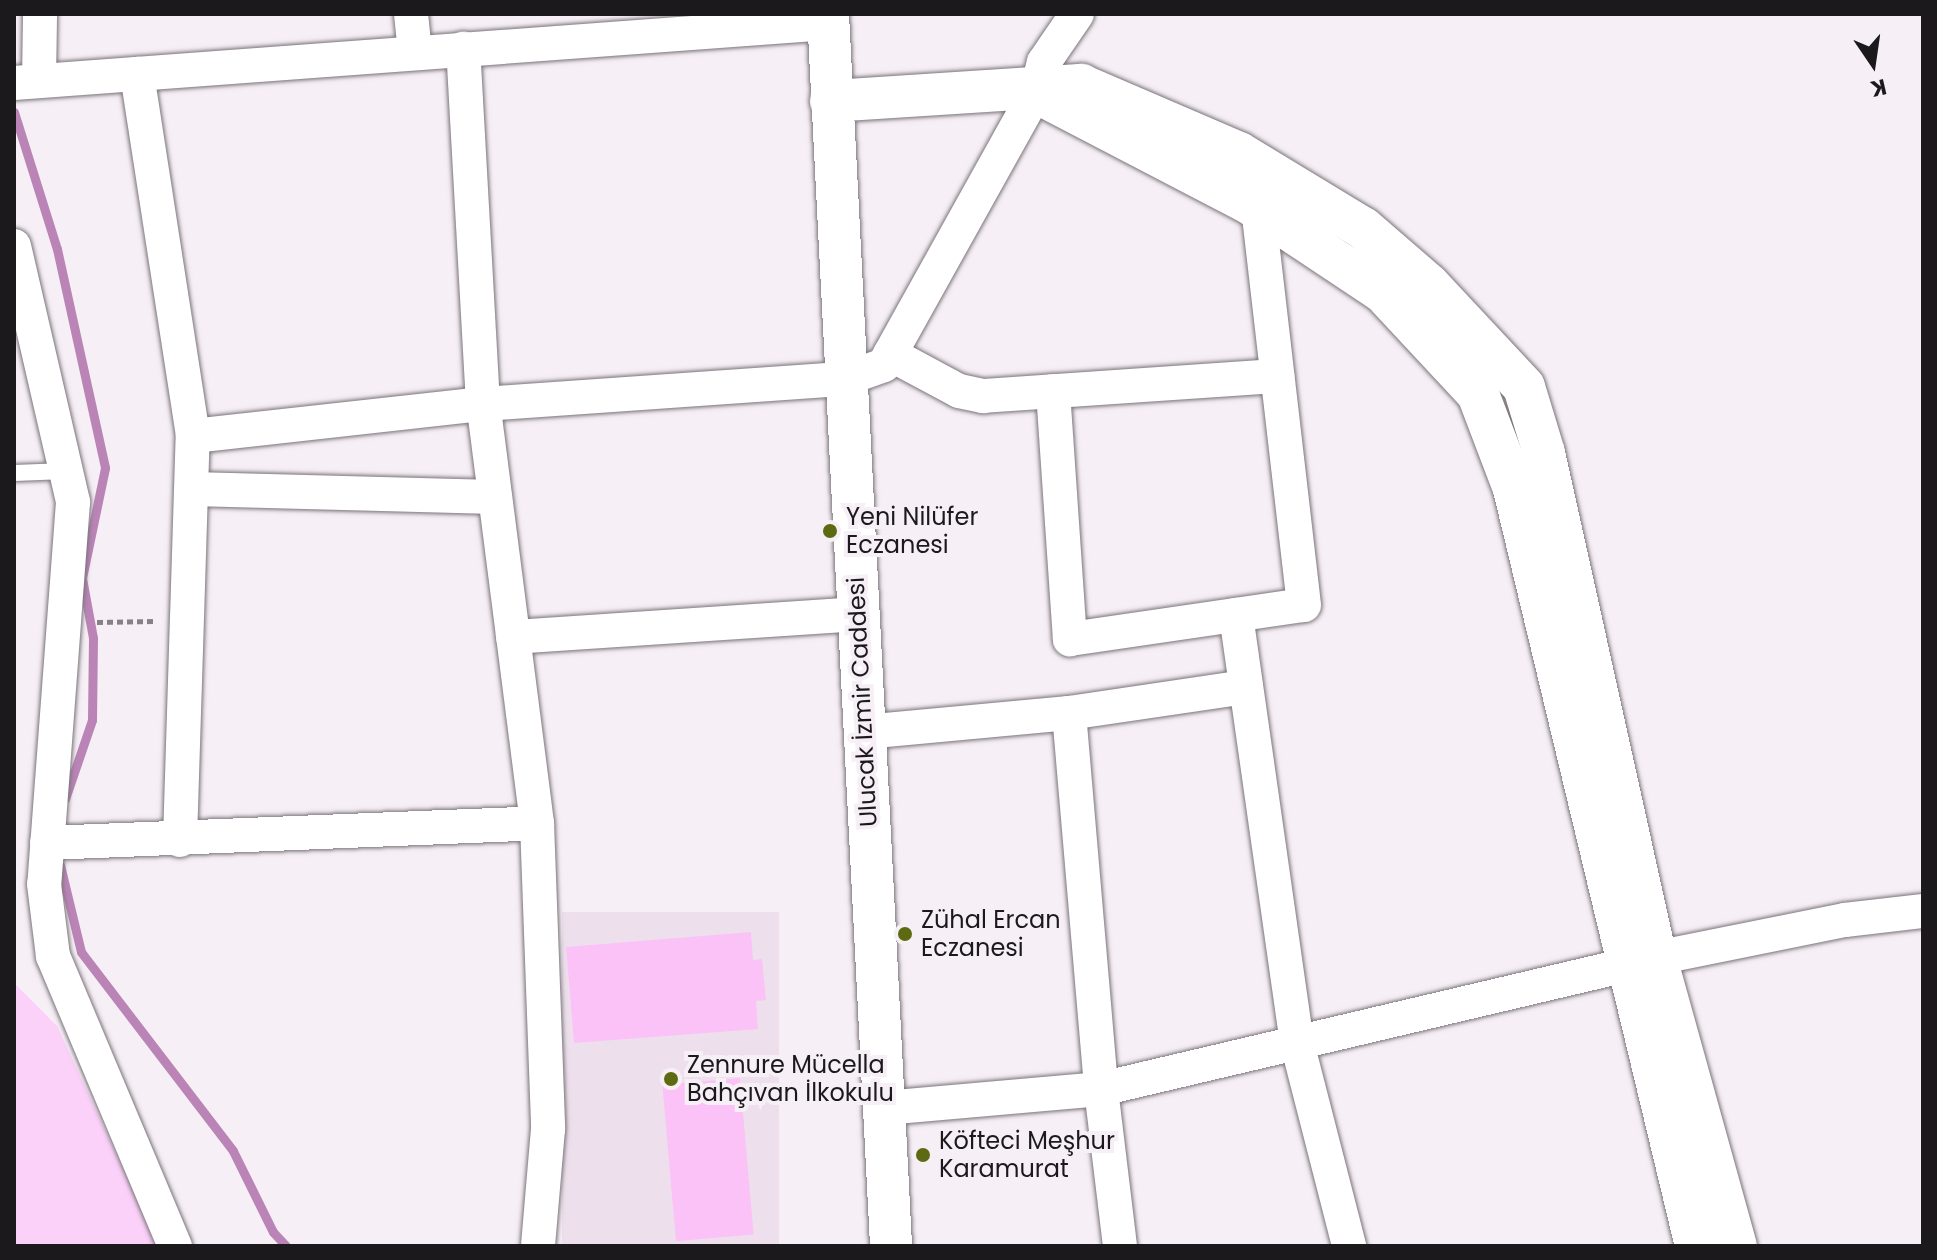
<!DOCTYPE html>
<meta charset="utf-8">
<style>
body{margin:0}
#map{position:relative;width:1937px;height:1260px;overflow:hidden;background:#f7eff6;font-family:Poppins,sans-serif}
div>[style]{position:absolute}
.built>*{inset:0;background:#ede0ec;transform-origin:0 0}
.green>*{inset:0;background:#fbd0f9}
.stream>*{height:9px;margin:-4.5px;padding:0 4.5px;transform-origin:4.5px;border-radius:4.5px;background:#ba84b7}
.building>*{inset:0;background:#fbc2f8;transform-origin:0 0}
.path>*{height:5px;margin-top:-2.5px;transform-origin:0;background:repeating-linear-gradient(90deg,#878186 0 6px,transparent 0 10px)}
.roads{filter:drop-shadow(0 0 2px #7a747a) drop-shadow(0 0 2px #7a747a)}
.service>*{height:16px;margin:-8px;padding:0 8px;transform-origin:8px;border-radius:8px;background:#fff}
.minor>*{height:34px;margin:-17px;padding:0 17px;transform-origin:17px;border-radius:17px;background:#fff}
.tertiary>*{height:42px;margin:-21px;padding:0 21px;transform-origin:21px;border-radius:21px;background:#fff}
.dots>*{width:22px;height:22px;translate:-50% -50%;box-sizing:border-box;border:4px solid #f7eff6;border-radius:50%}
span{translate:-50% -50%;white-space:nowrap;text-align:center;line-height:1.15;-webkit-text-stroke:8px #f7eff6;paint-order:stroke}
.poi-label{font-size:24px;color:#1c191c}
.left{translate:0 -50%;text-align:left}
.street-label{font-size:24px;color:#1c191c}
.frame{position:absolute;inset:0;border:16px solid #1c191c;pointer-events:none}
.north{position:absolute;left:1833px;top:24px;width:80px;height:80px;-webkit-text-stroke:6px #f7eff6;paint-order:stroke;rotate:167deg;font-size:22px;font-weight:700;line-height:32px;text-align:center;color:#1c191c}
.north::after{content:'';display:block;margin:auto;width:28px;height:36px;background:#1c191c;clip-path:polygon(50% 0,100% 100%,50% 72%,0 100%)}
</style>
<div id="map">
<div class="built">
<div style="left:779px;top:912px;width:334px;height:217px;rotate:90deg"></div>
</div>
<div class="green">
<div style="clip-path:polygon(14px 983px,57px 1026px,159px 1246px,14px 1246px)"></div>
</div>
<div class="stream">
<div style="left:14px;top:112px;width:144px;rotate:72.6deg"></div>
<div style="left:57px;top:249px;width:224px;rotate:77.6deg"></div>
<div style="left:105px;top:468px;width:112px;rotate:101.8deg"></div>
<div style="left:82px;top:578px;width:61px;rotate:79.6deg"></div>
<div style="left:93px;top:638px;width:82px;rotate:90.7deg"></div>
<div style="left:92px;top:720px;width:83px;rotate:108.9deg"></div>
<div style="left:60px;top:865px;width:89px;rotate:76.4deg"></div>
<div style="left:81px;top:952px;width:250px;rotate:52.6deg"></div>
<div style="left:233px;top:1151px;width:90px;rotate:63.7deg"></div>
<div style="left:273px;top:1232px;width:19px;rotate:47deg"></div>
</div>
<div class="building">
<div style="clip-path:polygon(751px 932px,753px 960px,762px 959px,766px 1000px,756px 1001px,758px 1029px,574px 1043px,566px 947px)"></div>
<div style="left:740px;top:1078px;width:157px;height:78px;rotate:85deg"></div>
</div>
<div class="path">
<div style="left:97px;top:622px;width:58px;rotate:-1deg"></div>
</div>
<div class="roads">
<div class="service">
<div style="left:14px;top:473px;width:52px;rotate:-2.2deg"></div>
</div>
<div class="minor">
<div style="left:411px;top:14px;width:39px;rotate:84deg"></div>
<div style="left:137px;top:74px;width:366px;rotate:81.2deg"></div>
<div style="left:193px;top:436px;width:292px;rotate:-6.3deg"></div>
<div style="left:483px;top:404px;width:363px;rotate:-4deg"></div>
<div style="left:845px;top:379px;width:41px;rotate:-19.7deg"></div>
<div style="left:884px;top:365px;width:312px;rotate:-60.9deg"></div>
<div style="left:1036px;top:92px;width:31px;rotate:-75deg"></div>
<div style="left:1044px;top:62px;width:58px;rotate:-55.5deg"></div>
<div style="left:39px;top:81px;width:67px;rotate:-89.1deg"></div>
<div style="left:14px;top:83px;width:816px;rotate:-4.22deg"></div>
<div style="left:14px;top:246px;width:263px;rotate:77deg"></div>
<div style="left:73px;top:502px;width:383px;rotate:94.3deg"></div>
<div style="left:44px;top:884px;width:73px;rotate:82.9deg"></div>
<div style="left:53px;top:956px;width:315px;rotate:67.2deg"></div>
<div style="left:890px;top:354px;width:78px;rotate:28.2deg"></div>
<div style="left:959px;top:391px;width:25px;rotate:12deg"></div>
<div style="left:983px;top:396px;width:295px;rotate:-3.9deg"></div>
<div style="left:1053px;top:391px;width:249px;rotate:86.1deg"></div>
<div style="left:1070px;top:639px;width:236px;rotate:-8.3deg"></div>
<div style="left:1304px;top:605px;width:399px;rotate:-96.6deg"></div>
<div style="left:192px;top:489px;width:303px;rotate:1.5deg"></div>
<div style="left:1236px;top:615px;width:428px;rotate:81.9deg"></div>
<div style="left:1296px;top:1039px;width:214px;rotate:75.6deg"></div>
<div style="left:513px;top:637px;width:345px;rotate:-3.8deg"></div>
<div style="left:1069px;top:713px;width:377px;rotate:85.1deg"></div>
<div style="left:1101px;top:1089px;width:158px;rotate:83.1deg"></div>
<div style="left:864px;top:732px;width:206px;rotate:-5.3deg"></div>
<div style="left:1069px;top:713px;width:179px;rotate:-8.4deg"></div>
<div style="left:537px;top:823px;width:306px;rotate:87.9deg"></div>
<div style="left:548px;top:1129px;width:117px;rotate:94.9deg"></div>
<div style="left:180px;top:840px;width:404px;rotate:-88.2deg"></div>
<div style="left:47px;top:843px;width:490px;rotate:-2.3deg"></div>
<div style="left:537px;top:823px;width:422px;rotate:-97.3deg"></div>
<div style="left:483px;top:404px;width:356px;rotate:-93.2deg"></div>
<div style="left:884px;top:1108px;width:218px;rotate:-5deg"></div>
<div style="left:1101px;top:1089px;width:570px;rotate:-13.28deg"></div>
<div style="left:1656px;top:958px;width:193px;rotate:-11.4deg"></div>
<div style="left:1845px;top:920px;width:79px;rotate:-6.6deg"></div>
</div>
<div class="tertiary">
<div style="left:828px;top:14px;width:1234px;rotate:87.07deg"></div>
<div style="left:1036px;top:92px;width:240px;rotate:27.5deg"></div>
<div style="left:1249px;top:203px;width:161px;rotate:33.6deg"></div>
<div style="left:1383px;top:292px;width:139px;rotate:47deg"></div>
<div style="left:1478px;top:394px;width:102px;rotate:69.2deg"></div>
<div style="left:1514px;top:489px;width:779px;rotate:76.48deg"></div>
<div style="left:831px;top:101px;width:251px;rotate:-3.7deg"></div>
<div style="left:1081px;top:85px;width:172px;rotate:23.3deg"></div>
<div style="left:1239px;top:153px;width:145px;rotate:31.2deg"></div>
<div style="left:1363px;top:228px;width:87px;rotate:40.8deg"></div>
<div style="left:1429px;top:285px;width:139px;rotate:47deg"></div>
<div style="left:1524px;top:387px;width:69px;rotate:73.1deg"></div>
<div style="left:1544px;top:453px;width:517px;rotate:77.5deg"></div>
<div style="left:1656px;top:958px;width:299px;rotate:74.5deg"></div>
</div>
</div>
<div class="dots">
<div style="left:830px;top:531px;background:#5d6a11"></div>
<div style="left:905px;top:934px;background:#5d6a11"></div>
<div style="left:671px;top:1079px;background:#5d6a11"></div>
<div style="left:923px;top:1155px;background:#5d6a11"></div>
</div>
<div class="poi-label">
<span class="left" style="left:846px;top:531px">Yeni Nilüfer<br>Eczanesi</span>
<span class="left" style="left:921px;top:934px">Zühal Ercan<br>Eczanesi</span>
<span class="left" style="left:687px;top:1079px">Zennure Mücella<br>Bahçıvan İlkokulu</span>
<span class="left" style="left:939px;top:1155px">Köfteci Meşhur<br>Karamurat</span>
</div>
<div class="street-label">
<span style="left:862px;top:702px;rotate:-93deg">Ulucak İzmir Caddesi</span>
</div>
<div class="frame"></div>
<div class="north">K</div>
</div>
